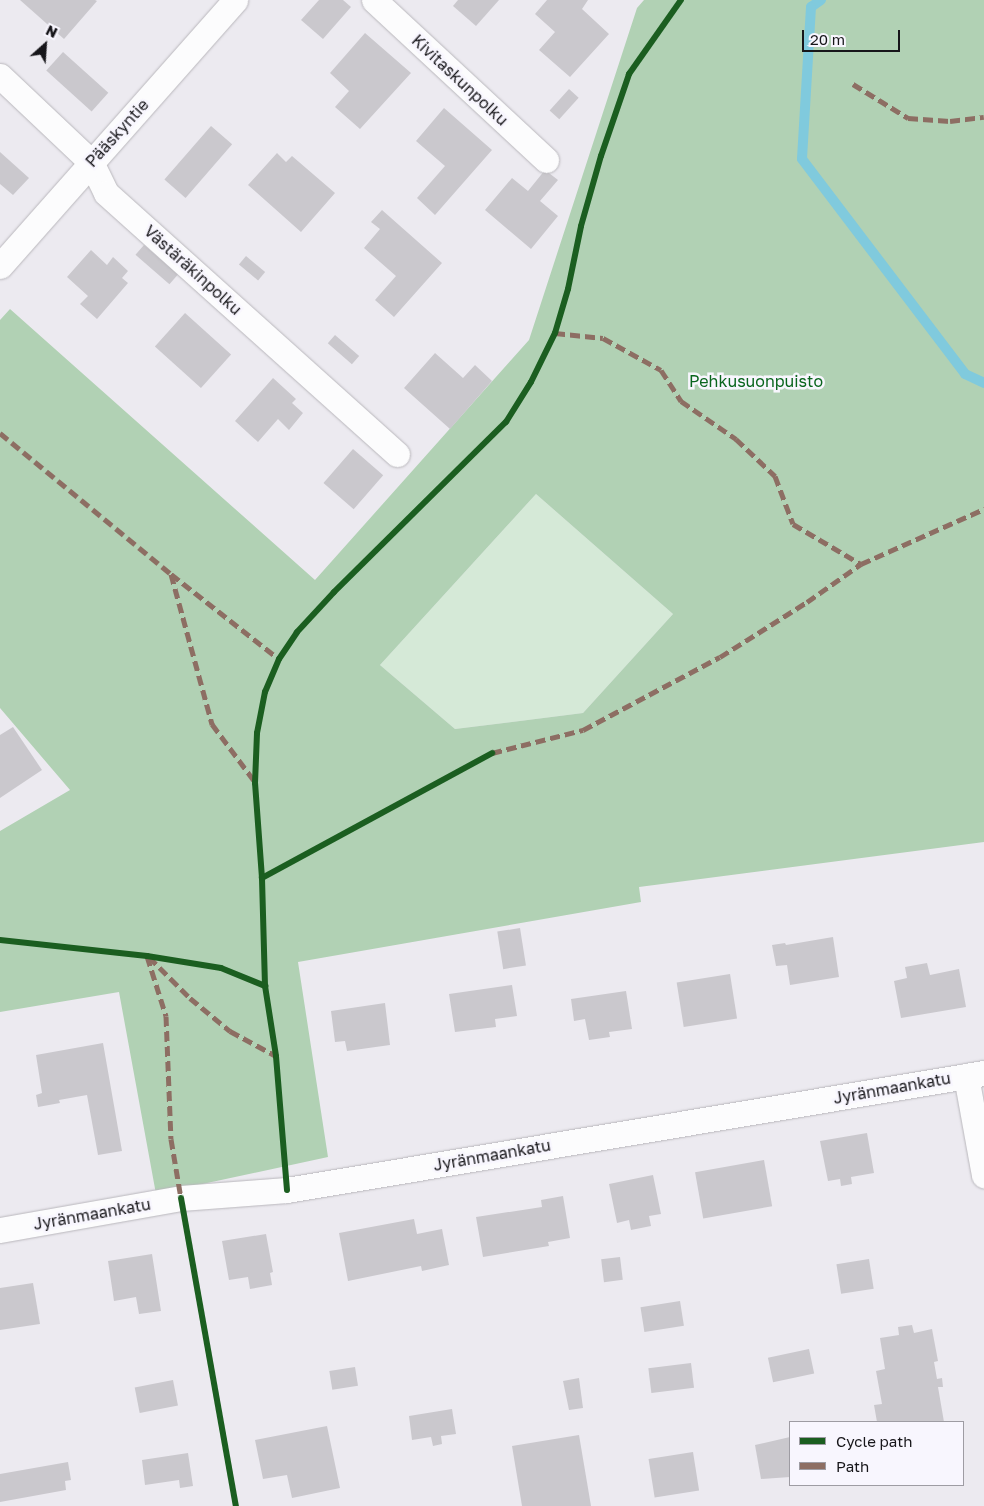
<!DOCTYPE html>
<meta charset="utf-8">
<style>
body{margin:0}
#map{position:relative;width:984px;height:1506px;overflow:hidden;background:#eceaf0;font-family:"Golos Text",sans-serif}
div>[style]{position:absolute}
.green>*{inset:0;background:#d5e9d7}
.forest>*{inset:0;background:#b1d1b4}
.stream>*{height:10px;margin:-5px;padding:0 5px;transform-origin:5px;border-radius:5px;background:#80cadd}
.building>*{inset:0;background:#cac8cd;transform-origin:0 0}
.roads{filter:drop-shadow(0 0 1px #b9b7bc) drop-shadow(0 0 1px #b9b7bc)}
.street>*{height:25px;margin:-12.5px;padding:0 12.5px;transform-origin:12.5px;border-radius:12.5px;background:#fcfcfd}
.quiet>*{height:5px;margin-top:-2.5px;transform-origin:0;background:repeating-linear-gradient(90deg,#8d6e63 0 10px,transparent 0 15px)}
.cycleway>*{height:6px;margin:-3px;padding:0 3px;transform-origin:3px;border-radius:3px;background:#1b5e20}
span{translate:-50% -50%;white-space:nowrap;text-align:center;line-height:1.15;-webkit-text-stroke:5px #f8f6fe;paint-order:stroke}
.street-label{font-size:16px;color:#17161a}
.park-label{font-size:16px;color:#09651d}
.legend{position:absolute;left:789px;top:1421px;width:175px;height:65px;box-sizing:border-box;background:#f8f6fe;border:1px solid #9e9ca3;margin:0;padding:6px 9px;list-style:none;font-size:15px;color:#17161a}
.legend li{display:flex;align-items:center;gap:10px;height:25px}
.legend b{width:25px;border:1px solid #9e9ca3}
.north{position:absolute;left:20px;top:20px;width:50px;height:50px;-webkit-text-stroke:4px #f8f6fe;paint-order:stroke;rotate:26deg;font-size:14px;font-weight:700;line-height:20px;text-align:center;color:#17161a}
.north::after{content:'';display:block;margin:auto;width:18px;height:22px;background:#17161a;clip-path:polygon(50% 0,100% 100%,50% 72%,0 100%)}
.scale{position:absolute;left:802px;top:30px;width:98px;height:22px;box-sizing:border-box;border:2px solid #17161a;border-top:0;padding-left:6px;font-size:15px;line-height:18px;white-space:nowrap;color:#17161a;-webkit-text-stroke:4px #f8f6fe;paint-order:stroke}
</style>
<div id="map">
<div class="green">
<div style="clip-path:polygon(536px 494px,673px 614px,583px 713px,455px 729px,380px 665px)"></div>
</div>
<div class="forest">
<div style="clip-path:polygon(evenodd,644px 0,984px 0,984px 842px,639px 887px,641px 902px,298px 962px,328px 1157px,156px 1194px,119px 992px,0 1012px,0 831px,70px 790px,0 708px,0 320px,10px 309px,315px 580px,529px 340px,637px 8px,644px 0,536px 494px,673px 614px,583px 713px,455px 729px,380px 665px,536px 494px)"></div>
</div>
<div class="stream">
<div style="left:821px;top:0;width:12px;rotate:145deg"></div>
<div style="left:811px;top:7px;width:152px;rotate:93.4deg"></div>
<div style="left:802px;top:159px;width:270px;rotate:52.8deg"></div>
<div style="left:965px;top:374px;width:21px;rotate:25deg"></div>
</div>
<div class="building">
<div style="clip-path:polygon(20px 0,95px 0,97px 1px,64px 39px)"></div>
<div style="clip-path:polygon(319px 0,343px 0,351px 7px,323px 39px,301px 20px)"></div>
<div style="clip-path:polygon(458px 0,499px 0,476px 26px,453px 6px)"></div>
<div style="clip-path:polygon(547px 0,588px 0,582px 9px,609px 34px,570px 77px,539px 50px,555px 32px,535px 14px)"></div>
<div style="clip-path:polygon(365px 33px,411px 73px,360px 129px,335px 107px,349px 91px,330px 73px)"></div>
<div style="left:63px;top:52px;width:61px;height:25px;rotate:42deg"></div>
<div style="left:569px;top:89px;width:13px;height:29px;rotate:42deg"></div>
<div style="clip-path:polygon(444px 108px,492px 150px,435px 215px,417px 198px,445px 166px,416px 141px)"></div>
<div style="left:211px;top:126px;width:28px;height:71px;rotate:41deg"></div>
<div style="clip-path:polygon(0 152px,29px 178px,13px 195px,0 184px)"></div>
<div style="clip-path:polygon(277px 153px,286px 162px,292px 156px,335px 193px,301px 232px,248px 185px)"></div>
<div style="clip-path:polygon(545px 170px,558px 180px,540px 201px,558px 216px,531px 249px,485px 210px,512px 178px,528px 191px)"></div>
<div style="clip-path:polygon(382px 210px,442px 263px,394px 317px,375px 300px,396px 276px,364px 248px,380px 229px,371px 222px)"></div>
<div style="left:144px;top:245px;width:45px;height:13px;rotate:41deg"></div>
<div style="clip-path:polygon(91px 250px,107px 265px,113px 257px,128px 271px,122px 278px,128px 283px,97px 319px,80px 304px,88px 296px,67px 277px)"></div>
<div style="left:246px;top:256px;width:25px;height:11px;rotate:40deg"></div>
<div style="left:185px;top:313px;width:62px;height:45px;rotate:42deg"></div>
<div style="left:335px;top:335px;width:32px;height:11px;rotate:41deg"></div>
<div style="clip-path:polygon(435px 353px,463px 378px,475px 365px,492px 381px,450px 429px,404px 388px)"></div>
<div style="clip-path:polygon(273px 378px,296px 399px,292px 403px,303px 413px,289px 430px,278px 419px,258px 442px,235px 421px)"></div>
<div style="left:353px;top:449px;width:40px;height:45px;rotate:41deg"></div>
<div style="clip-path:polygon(13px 727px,42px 770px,0 798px,0 735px)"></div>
<div style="left:520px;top:928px;width:38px;height:23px;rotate:81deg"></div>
<div style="clip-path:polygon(833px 937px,839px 977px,790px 985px,787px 965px,776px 966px,772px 945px,785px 943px,786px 945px)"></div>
<div style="clip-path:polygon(927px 963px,930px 975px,959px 969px,966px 1007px,901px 1018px,894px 981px,907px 978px,905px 967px)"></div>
<div style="left:730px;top:974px;width:45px;height:54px;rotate:81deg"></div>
<div style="clip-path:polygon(512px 985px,517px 1016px,495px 1019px,496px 1027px,455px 1032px,449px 994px)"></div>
<div style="clip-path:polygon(626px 991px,632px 1029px,609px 1032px,610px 1037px,589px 1040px,585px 1019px,574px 1021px,571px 999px)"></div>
<div style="clip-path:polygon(385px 1003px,390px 1045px,347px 1051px,345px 1041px,335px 1042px,331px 1011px)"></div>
<div style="clip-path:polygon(103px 1043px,122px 1151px,98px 1155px,87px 1095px,59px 1100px,60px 1103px,38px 1107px,36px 1095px,42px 1093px,36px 1055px)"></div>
<div style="clip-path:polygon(867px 1133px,874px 1173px,851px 1177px,852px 1184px,841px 1186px,840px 1179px,828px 1181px,820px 1141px)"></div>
<div style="left:764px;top:1160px;width:47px;height:70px;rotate:80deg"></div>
<div style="clip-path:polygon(653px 1175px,661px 1214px,649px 1216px,651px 1226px,631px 1230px,629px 1220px,617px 1223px,609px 1184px)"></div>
<div style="clip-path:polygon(563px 1196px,570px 1238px,548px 1242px,549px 1246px,483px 1257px,476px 1217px,542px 1207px,541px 1200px)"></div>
<div style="clip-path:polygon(414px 1219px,417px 1234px,442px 1229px,449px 1265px,422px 1271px,421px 1266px,348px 1281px,339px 1233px)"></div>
<div style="clip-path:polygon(266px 1234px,273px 1272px,270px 1273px,272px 1285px,250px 1289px,248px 1277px,229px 1280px,222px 1241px)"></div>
<div style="clip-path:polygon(152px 1254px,161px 1311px,139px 1314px,136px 1297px,114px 1301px,108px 1261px)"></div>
<div style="left:620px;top:1257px;width:23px;height:19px;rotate:83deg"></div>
<div style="left:869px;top:1259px;width:30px;height:33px;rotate:81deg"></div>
<div style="clip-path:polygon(33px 1283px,40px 1324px,0 1330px,0 1288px)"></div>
<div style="left:680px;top:1301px;width:25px;height:40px;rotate:81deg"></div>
<div style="clip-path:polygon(912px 1325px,914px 1333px,932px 1329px,938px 1361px,934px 1362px,937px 1379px,942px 1378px,943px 1387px,938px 1387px,944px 1422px,877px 1422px,874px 1405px,882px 1404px,876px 1371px,885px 1369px,880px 1338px,899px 1335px,898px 1327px)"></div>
<div style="left:809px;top:1349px;width:25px;height:42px;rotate:78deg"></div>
<div style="left:691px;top:1363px;width:25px;height:43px;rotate:83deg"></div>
<div style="left:355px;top:1367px;width:19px;height:26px;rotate:81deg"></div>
<div style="clip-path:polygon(579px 1378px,583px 1408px,569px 1410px,563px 1381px)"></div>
<div style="left:173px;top:1380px;width:26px;height:39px;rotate:79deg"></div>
<div style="clip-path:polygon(452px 1409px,456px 1434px,441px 1436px,442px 1444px,433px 1446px,431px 1437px,412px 1440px,409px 1416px)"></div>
<div style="clip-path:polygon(327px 1426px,340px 1488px,292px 1498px,287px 1475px,263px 1479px,255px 1440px)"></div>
<div style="clip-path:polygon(579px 1435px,591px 1506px,522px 1506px,512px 1446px)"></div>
<div style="clip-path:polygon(790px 1437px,790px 1477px,761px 1479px,755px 1445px)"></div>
<div style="left:693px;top:1452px;width:39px;height:45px;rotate:81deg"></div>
<div style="clip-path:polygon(188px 1453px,193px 1486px,180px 1488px,179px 1480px,145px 1485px,142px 1460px)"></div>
<div style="clip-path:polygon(68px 1462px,71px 1480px,65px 1481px,66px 1490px,0 1502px,0 1474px)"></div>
</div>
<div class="roads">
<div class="street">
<div style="left:374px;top:0;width:235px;rotate:42.9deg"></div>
<div style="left:0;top:76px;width:125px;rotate:43.4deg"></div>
<div style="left:91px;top:162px;width:34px;rotate:64deg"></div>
<div style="left:106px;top:193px;width:391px;rotate:41.9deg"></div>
<div style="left:0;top:266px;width:355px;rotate:-48.5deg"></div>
<div style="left:966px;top:1076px;width:101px;rotate:79.7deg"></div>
<div style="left:0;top:1230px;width:184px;rotate:-10deg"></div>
<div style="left:181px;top:1198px;width:106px;rotate:-4.3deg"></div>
<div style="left:287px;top:1190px;width:707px;rotate:-9.53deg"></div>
</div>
</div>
<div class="quiet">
<div style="left:853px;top:84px;width:65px;rotate:31.7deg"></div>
<div style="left:908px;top:118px;width:42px;rotate:4.1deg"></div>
<div style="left:950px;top:121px;width:34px;rotate:-7deg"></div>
<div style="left:555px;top:333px;width:48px;rotate:5.9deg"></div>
<div style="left:603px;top:338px;width:66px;rotate:28.9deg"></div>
<div style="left:661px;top:370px;width:37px;rotate:57deg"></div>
<div style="left:681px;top:401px;width:67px;rotate:34.6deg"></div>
<div style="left:736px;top:439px;width:54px;rotate:43.5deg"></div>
<div style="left:775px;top:476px;width:51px;rotate:69.4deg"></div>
<div style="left:793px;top:524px;width:79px;rotate:30.5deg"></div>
<div style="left:0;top:433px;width:222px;rotate:39.5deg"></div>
<div style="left:171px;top:574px;width:137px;rotate:38.2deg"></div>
<div style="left:171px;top:574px;width:156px;rotate:74.7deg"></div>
<div style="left:212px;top:724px;width:72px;rotate:53.4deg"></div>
<div style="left:492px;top:753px;width:94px;rotate:-14.2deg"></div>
<div style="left:583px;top:730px;width:155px;rotate:-28.1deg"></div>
<div style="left:720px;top:657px;width:103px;rotate:-32.3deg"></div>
<div style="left:807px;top:602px;width:66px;rotate:-35.1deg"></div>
<div style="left:861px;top:564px;width:135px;rotate:-24.1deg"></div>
<div style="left:147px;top:956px;width:63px;rotate:72.4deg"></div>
<div style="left:166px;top:1016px;width:123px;rotate:87.7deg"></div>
<div style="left:171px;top:1139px;width:60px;rotate:80.4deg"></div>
<div style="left:149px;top:957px;width:58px;rotate:45deg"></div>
<div style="left:190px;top:998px;width:52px;rotate:39.5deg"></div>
<div style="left:230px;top:1031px;width:52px;rotate:28.5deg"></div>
</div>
<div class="cycleway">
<div style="left:262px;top:878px;width:262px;rotate:-28.5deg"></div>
<div style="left:0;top:940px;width:148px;rotate:6.2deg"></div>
<div style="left:147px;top:956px;width:75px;rotate:9.2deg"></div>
<div style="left:221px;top:968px;width:48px;rotate:22.2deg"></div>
<div style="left:287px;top:1190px;width:134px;rotate:-94.7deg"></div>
<div style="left:276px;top:1056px;width:71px;rotate:-98.9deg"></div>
<div style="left:265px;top:986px;width:108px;rotate:-91.6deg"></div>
<div style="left:262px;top:878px;width:95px;rotate:-94.2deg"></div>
<div style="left:255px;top:783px;width:50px;rotate:-87.7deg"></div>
<div style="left:257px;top:733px;width:42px;rotate:-79deg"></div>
<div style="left:265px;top:692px;width:36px;rotate:-67deg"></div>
<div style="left:279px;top:659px;width:32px;rotate:-56deg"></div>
<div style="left:297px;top:632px;width:54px;rotate:-47.2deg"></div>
<div style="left:334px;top:592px;width:242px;rotate:-44.7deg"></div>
<div style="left:506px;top:422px;width:47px;rotate:-58deg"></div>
<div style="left:531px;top:382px;width:55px;rotate:-63.9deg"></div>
<div style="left:555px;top:333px;width:46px;rotate:-73.5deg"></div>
<div style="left:568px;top:289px;width:64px;rotate:-78.3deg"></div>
<div style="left:581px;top:226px;width:73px;rotate:-74.1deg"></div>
<div style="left:601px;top:156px;width:87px;rotate:-71.1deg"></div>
<div style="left:629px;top:74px;width:90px;rotate:-54.9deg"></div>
<div style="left:181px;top:1198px;width:313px;rotate:79.9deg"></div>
</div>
<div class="street-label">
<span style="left:460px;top:80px;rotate:43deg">Kivitaskunpolku</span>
<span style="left:117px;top:133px;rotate:-48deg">Pääskyntie</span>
<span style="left:193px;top:270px;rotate:42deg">Västäräkinpolku</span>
<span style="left:892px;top:1088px;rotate:-10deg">Jyränmaankatu</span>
<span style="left:492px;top:1155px;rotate:-10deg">Jyränmaankatu</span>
<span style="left:92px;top:1214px;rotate:-10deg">Jyränmaankatu</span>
</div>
<div class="park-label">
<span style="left:756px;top:381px">Pehkusuonpuisto</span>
</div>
<ul class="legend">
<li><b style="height:6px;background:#1b5e20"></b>Cycle path</li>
<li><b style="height:6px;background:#8d6e63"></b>Path</li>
</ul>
<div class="north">N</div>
<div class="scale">20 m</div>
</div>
